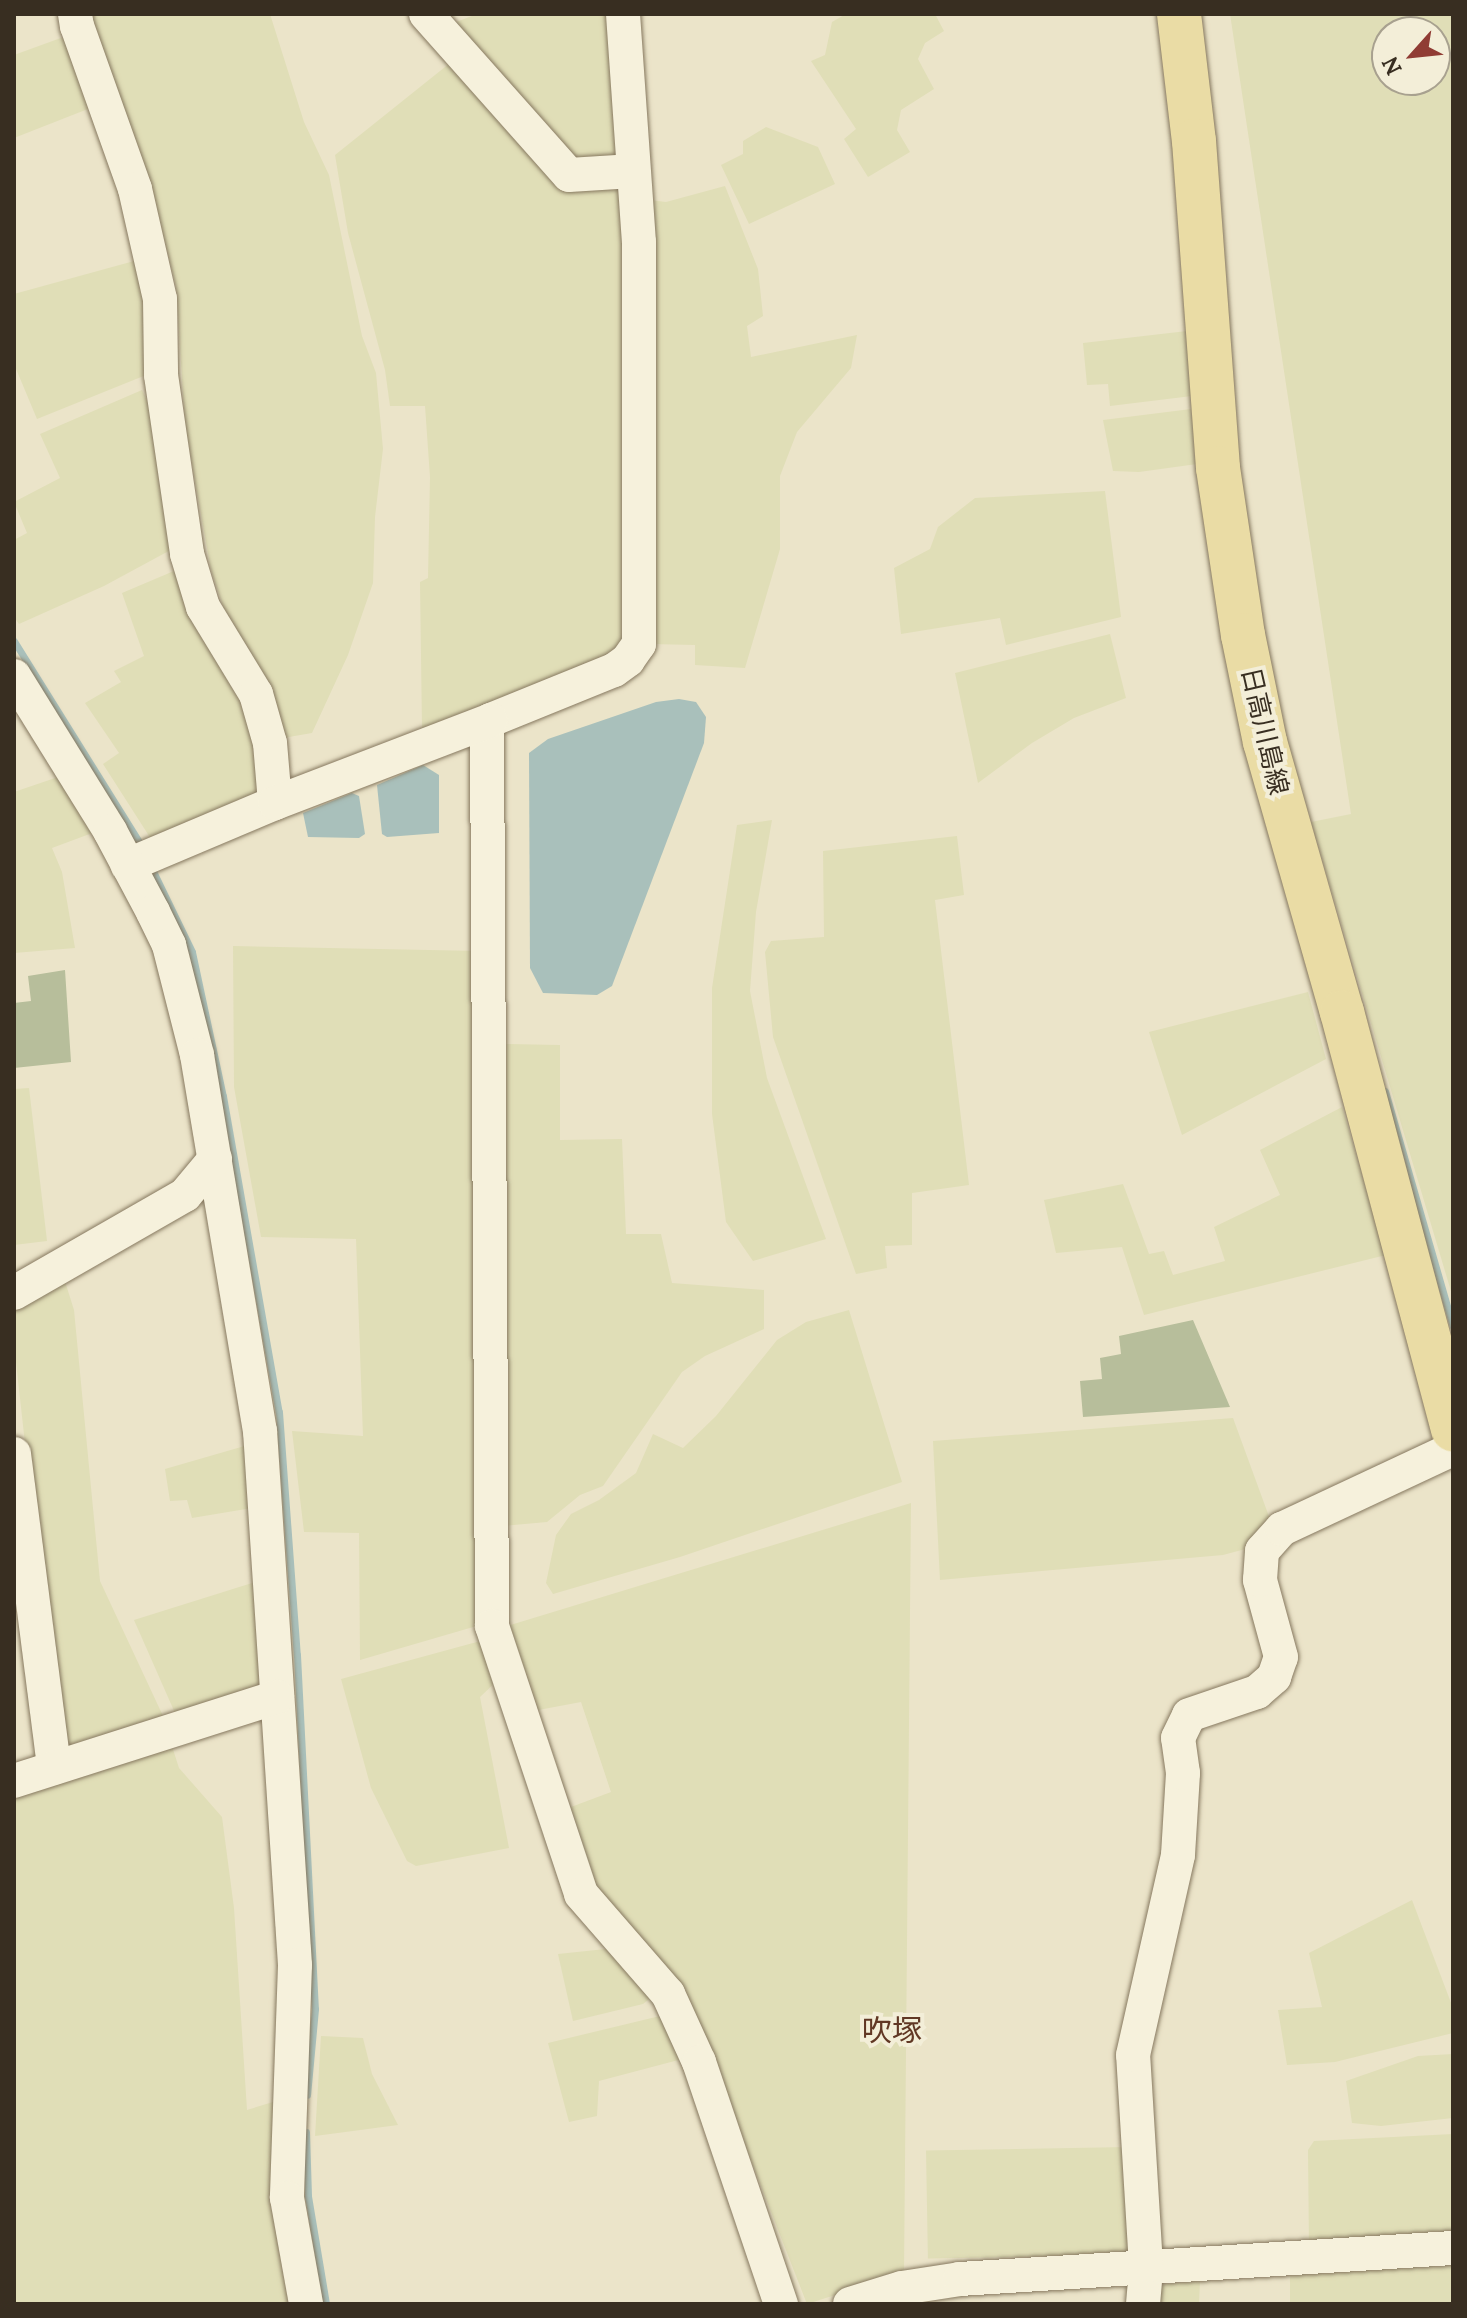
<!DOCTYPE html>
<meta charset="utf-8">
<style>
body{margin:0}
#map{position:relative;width:1467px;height:2318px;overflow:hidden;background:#ebe4c9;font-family:Lora,"Noto Sans JP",serif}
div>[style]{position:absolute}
.farmland>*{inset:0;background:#e0deb7;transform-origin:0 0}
.cemetery>*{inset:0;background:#b7be9b}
.water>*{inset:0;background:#a9c0bb}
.stream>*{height:7px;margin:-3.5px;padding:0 3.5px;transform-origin:3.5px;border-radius:3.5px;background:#a9c0bb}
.roads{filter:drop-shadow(0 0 2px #86785f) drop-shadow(0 0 2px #86785f)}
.minor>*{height:34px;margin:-17px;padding:0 17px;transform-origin:17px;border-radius:17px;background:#f6f1dc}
.major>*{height:44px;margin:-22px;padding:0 22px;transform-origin:22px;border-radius:22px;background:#eadca5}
span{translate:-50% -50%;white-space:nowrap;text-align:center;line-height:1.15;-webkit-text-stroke:8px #f3eed8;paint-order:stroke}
.street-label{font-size:26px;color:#382e21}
.quarter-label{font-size:30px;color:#613724}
.frame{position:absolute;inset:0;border:16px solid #382e21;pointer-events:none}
.north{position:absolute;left:1371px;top:16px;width:80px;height:80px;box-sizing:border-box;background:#f3eed8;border:2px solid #a8a18f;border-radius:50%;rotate:243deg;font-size:22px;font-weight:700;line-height:32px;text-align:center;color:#382e21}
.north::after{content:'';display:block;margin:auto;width:28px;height:36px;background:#903c34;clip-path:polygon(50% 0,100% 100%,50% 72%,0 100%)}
</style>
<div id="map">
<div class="farmland">
<div style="clip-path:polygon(87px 14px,270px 14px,304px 122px,329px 175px,362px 336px,376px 373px,383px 449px,375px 517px,373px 583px,348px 655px,312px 733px,283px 738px,225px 612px,211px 570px,185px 425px,176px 286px,148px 176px)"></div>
<div style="clip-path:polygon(477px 14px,614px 14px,622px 162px,579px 164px,451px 24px)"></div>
<div style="clip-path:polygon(846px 14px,935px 14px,944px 31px,925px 43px,918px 59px,934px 89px,901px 110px,897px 130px,910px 152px,868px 177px,844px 139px,856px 129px,811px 61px,825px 55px,832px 22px)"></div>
<div style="clip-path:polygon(evenodd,1230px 14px,1453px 14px,1453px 1298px,1311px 822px,1351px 814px,1230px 14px,1387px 32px,1435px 32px,1435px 80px,1387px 80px,1387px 32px)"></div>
<div style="clip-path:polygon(69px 35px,93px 107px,14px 138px,14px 55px)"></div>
<div style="clip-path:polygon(450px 63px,551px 170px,630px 188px,625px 636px,611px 654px,422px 729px,420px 582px,428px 578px,430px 477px,425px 406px,390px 406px,385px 370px,348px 233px,335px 155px)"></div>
<div style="clip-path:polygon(766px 127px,818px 147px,835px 184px,749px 224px,721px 165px,743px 154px,743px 141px)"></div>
<div style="clip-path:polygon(725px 186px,758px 269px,763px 316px,747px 326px,751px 357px,857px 335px,851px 368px,797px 432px,780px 476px,780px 549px,745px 668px,695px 665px,695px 645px,650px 644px,650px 200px,666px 202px)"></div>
<div style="clip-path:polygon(145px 258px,151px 373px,37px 419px,14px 364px,14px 294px)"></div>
<div style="clip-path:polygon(1187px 331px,1192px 396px,1110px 406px,1108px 384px,1087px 385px,1083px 343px)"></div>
<div style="clip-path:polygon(142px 390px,153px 413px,178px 546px,104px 586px,19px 624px,14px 617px,14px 540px,27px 533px,14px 502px,60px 478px,40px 434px)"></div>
<div style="clip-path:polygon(1191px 409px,1197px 464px,1139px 472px,1113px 471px,1103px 420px)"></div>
<div style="clip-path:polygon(1105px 491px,1121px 617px,1006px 645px,1000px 618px,901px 634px,894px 568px,930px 549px,938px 527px,975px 498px)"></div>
<div style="clip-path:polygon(181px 568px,251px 720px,263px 787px,256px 790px,256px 799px,151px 839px,103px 764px,119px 753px,85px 703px,121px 682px,114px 671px,144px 656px,122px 593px)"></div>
<div style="clip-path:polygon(1110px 634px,1126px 698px,1074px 718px,1032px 743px,978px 783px,955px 673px)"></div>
<div style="clip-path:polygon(61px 776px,95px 832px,52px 848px,62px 872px,75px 948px,14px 953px,14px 792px)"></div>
<div style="clip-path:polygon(772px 820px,756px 912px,750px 991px,767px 1078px,826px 1239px,753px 1261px,726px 1222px,712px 1114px,712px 988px,737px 825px)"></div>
<div style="clip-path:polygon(957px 836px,964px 895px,935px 900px,969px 1185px,912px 1193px,912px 1245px,885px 1246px,887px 1268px,856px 1274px,773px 1037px,765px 952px,771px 941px,824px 937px,823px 851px)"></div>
<div style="clip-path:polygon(233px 946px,479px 951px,480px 1625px,360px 1660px,359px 1533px,304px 1532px,292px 1431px,363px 1436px,356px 1239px,261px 1237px,234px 1087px)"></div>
<div style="clip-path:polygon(1308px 992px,1326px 1059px,1182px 1135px,1149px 1032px)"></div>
<div style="clip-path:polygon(503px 1044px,560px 1045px,560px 1140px,622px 1139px,626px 1234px,661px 1234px,672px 1283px,764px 1290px,764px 1329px,705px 1356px,682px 1372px,603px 1486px,580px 1495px,547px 1522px,503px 1526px)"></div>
<div style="clip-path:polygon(29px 1088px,47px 1241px,14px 1245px,14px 1089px)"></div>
<div style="clip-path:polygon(1342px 1107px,1386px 1255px,1144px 1315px,1122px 1247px,1056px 1253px,1044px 1200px,1123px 1184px,1149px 1254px,1164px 1251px,1173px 1275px,1225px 1261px,1214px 1227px,1280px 1195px,1260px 1150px)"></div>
<div style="clip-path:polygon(63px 1275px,74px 1310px,100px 1581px,163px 1716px,71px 1749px,58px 1742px,14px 1344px,14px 1301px)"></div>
<div style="clip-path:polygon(849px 1310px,902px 1482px,680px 1557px,553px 1594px,546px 1583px,556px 1535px,571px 1514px,599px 1500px,636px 1473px,653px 1434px,683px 1448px,716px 1416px,777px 1340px,806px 1322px)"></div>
<div style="clip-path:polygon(1233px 1418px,1271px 1522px,1249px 1548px,1223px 1555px,940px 1580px,933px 1441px)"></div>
<div style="clip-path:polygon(248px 1445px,252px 1508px,192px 1518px,187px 1500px,170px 1501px,165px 1469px)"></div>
<div style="clip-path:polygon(911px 1503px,904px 2273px,807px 2304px,688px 1999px,587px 1885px,563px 1810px,611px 1792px,581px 1702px,533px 1711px,504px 1627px)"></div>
<div style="clip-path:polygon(258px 1581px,260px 1688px,175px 1713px,134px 1620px)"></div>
<div style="clip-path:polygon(484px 1640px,498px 1680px,480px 1697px,509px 1848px,416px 1866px,407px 1861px,371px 1788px,341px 1679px)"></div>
<div style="clip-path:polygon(170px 1740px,179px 1768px,222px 1817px,234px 1908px,247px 2110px,276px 2101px,293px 2304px,14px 2304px,14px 1793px)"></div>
<div style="clip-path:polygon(1412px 1900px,1453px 2008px,1453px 2033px,1335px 2062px,1287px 2065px,1278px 2010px,1322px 2007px,1309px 1953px)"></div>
<div style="clip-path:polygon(615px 1948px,653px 1996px,643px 2004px,573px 2021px,558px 1954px)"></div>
<div style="clip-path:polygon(660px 2016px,686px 2058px,599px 2081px,597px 2116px,569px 2122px,548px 2043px)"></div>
<div style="clip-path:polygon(321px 2036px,363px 2038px,372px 2074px,398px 2125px,315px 2136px)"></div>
<div style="clip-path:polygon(1453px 2054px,1453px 2118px,1381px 2126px,1352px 2123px,1346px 2081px,1418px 2056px)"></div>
<div style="clip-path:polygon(1453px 2134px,1453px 2234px,1309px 2246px,1308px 2150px,1314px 2141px)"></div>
<div style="left:1129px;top:2147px;width:108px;height:203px;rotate:89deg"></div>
<div style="clip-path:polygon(1453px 2259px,1453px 2304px,1290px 2304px,1290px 2275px)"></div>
<div style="clip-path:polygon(1200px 2280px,1199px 2304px,1153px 2304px,1154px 2286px)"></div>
</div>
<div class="cemetery">
<div style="clip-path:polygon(65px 970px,71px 1062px,14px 1068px,14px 1003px,31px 1001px,28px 976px)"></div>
<div style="clip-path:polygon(1193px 1320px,1230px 1407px,1083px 1417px,1080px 1381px,1102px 1379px,1100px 1358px,1121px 1354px,1119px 1336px)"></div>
</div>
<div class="water">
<div style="clip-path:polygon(679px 699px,696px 702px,706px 717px,704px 743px,612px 986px,597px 995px,543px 993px,530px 968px,529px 753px,548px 739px,656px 702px)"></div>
<div style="clip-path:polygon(423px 765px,439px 775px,439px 833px,387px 837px,382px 834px,377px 785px)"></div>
<div style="clip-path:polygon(352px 793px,359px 796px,365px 834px,359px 838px,308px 837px,303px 813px)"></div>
</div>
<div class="stream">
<div style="left:14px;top:641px;width:244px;rotate:58.1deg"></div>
<div style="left:151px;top:867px;width:94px;rotate:64.2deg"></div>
<div style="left:192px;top:952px;width:147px;rotate:77.9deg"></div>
<div style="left:223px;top:1096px;width:321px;rotate:80deg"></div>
<div style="left:279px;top:1412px;width:244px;rotate:85.8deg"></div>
<div style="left:297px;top:1655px;width:354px;rotate:87.1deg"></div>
<div style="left:315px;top:2009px;width:86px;rotate:95.3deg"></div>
<div style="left:1385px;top:1091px;width:246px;rotate:73.9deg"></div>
<div style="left:306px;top:2132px;width:64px;rotate:88.2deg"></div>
<div style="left:308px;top:2196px;width:109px;rotate:80.5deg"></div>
</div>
<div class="roads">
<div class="minor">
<div style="left:75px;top:14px;width:12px;rotate:81deg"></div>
<div style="left:77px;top:26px;width:173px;rotate:70.4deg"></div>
<div style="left:135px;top:189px;width:113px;rotate:77.2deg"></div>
<div style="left:160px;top:299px;width:76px;rotate:89.2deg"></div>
<div style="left:161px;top:375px;width:181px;rotate:81.7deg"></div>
<div style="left:187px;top:554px;width:55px;rotate:73.2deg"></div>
<div style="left:203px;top:607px;width:102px;rotate:58.7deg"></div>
<div style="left:256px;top:694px;width:51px;rotate:74.1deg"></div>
<div style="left:270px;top:743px;width:60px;rotate:85.2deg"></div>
<div style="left:275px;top:803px;width:160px;rotate:157.1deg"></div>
<div style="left:426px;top:14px;width:215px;rotate:48.4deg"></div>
<div style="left:569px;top:175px;width:64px;rotate:-3.6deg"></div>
<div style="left:623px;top:14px;width:229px;rotate:86deg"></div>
<div style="left:639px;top:242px;width:402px;rotate:90deg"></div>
<div style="left:639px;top:644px;width:19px;rotate:125deg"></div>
<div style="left:628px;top:660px;width:17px;rotate:144deg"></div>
<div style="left:614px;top:670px;width:133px;rotate:157.9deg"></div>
<div style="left:491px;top:720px;width:11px;rotate:112deg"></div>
<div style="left:487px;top:730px;width:896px;rotate:89.68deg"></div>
<div style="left:492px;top:1626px;width:282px;rotate:71.6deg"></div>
<div style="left:581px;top:1894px;width:133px;rotate:49deg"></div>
<div style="left:668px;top:1994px;width:75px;rotate:65.5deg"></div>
<div style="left:699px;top:2062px;width:256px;rotate:71.3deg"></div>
<div style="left:14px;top:676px;width:182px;rotate:58.2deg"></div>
<div style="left:110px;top:831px;width:92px;rotate:62deg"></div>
<div style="left:153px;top:912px;width:37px;rotate:64deg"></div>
<div style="left:169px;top:945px;width:114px;rotate:75.7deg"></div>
<div style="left:197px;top:1055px;width:381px;rotate:80.5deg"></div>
<div style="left:260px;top:1431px;width:535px;rotate:86.25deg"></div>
<div style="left:295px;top:1965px;width:233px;rotate:92deg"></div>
<div style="left:287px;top:2198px;width:108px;rotate:79.8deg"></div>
<div style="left:275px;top:803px;width:231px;rotate:-21deg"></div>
<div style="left:14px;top:1293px;width:197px;rotate:-29.8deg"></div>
<div style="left:185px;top:1195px;width:47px;rotate:-50.2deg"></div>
<div style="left:14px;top:1454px;width:316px;rotate:82.7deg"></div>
<div style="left:14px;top:1781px;width:276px;rotate:-17.7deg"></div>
<div style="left:850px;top:2304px;width:54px;rotate:-17.1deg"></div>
<div style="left:902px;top:2288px;width:59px;rotate:-8.8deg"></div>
<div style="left:960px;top:2279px;width:494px;rotate:-3.6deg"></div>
<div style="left:1143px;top:2304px;width:38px;rotate:-85deg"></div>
<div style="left:1146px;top:2266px;width:211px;rotate:-93.5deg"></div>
<div style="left:1133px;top:2055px;width:205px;rotate:-77.3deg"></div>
<div style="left:1178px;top:1855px;width:82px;rotate:-86.5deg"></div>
<div style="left:1183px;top:1773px;width:35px;rotate:-98deg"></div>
<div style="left:1178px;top:1738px;width:25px;rotate:-64deg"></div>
<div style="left:1189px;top:1715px;width:72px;rotate:-18.7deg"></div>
<div style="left:1257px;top:1692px;width:23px;rotate:-41deg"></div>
<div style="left:1274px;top:1677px;width:21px;rotate:-71deg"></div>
<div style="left:1281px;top:1657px;width:80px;rotate:-105.3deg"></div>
<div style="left:1260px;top:1580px;width:29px;rotate:-86deg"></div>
<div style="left:1262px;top:1551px;width:30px;rotate:-48deg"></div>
<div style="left:1282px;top:1529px;width:189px;rotate:-25.1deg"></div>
</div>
<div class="major">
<div style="left:1179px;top:14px;width:128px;rotate:83.3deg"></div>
<div style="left:1194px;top:141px;width:328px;rotate:85.8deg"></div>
<div style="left:1218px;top:468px;width:169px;rotate:81.5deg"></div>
<div style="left:1243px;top:635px;width:109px;rotate:78.4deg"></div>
<div style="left:1265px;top:742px;width:281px;rotate:74.1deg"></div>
<div style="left:1342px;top:1012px;width:432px;rotate:75.1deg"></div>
</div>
</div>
<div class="street-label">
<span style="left:1265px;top:731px;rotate:77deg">日高川島線</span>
</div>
<div class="quarter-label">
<span style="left:892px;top:2030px">吹塚</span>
</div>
<div class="frame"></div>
<div class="north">N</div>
</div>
